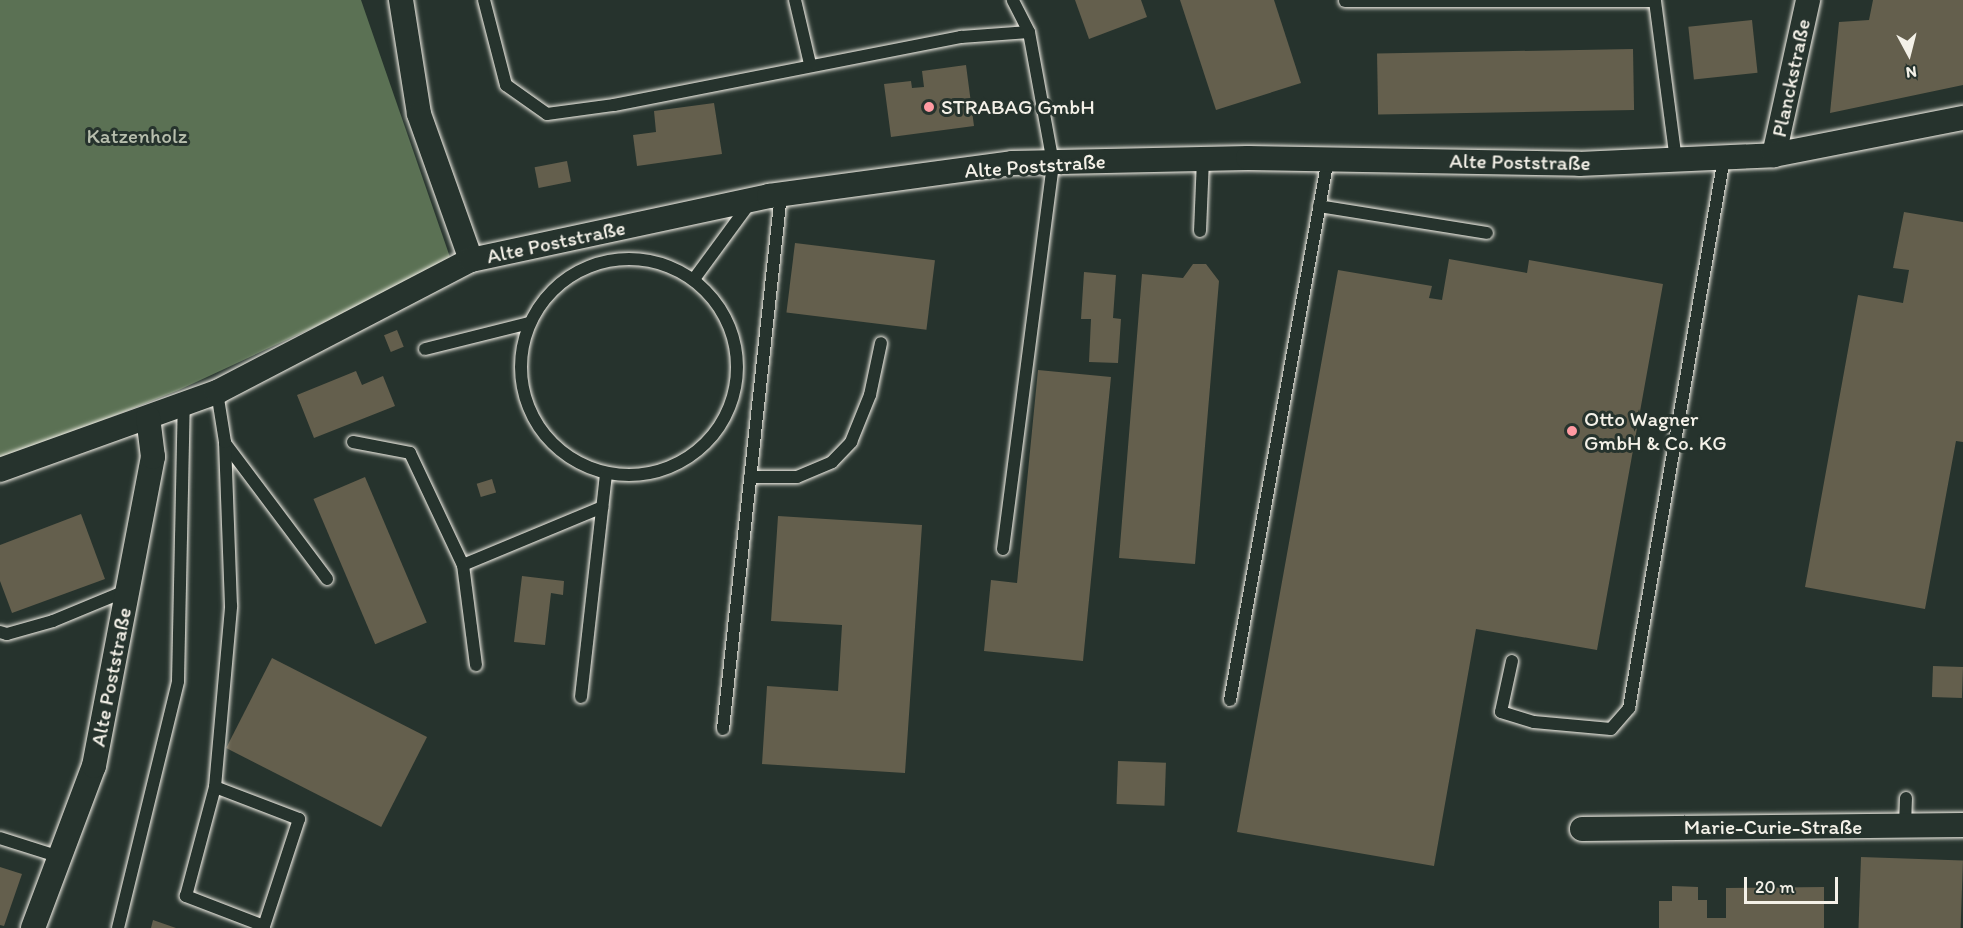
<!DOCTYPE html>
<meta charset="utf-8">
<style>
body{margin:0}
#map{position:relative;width:1963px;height:928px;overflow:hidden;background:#26332d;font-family:Itim,sans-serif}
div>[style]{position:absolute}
.green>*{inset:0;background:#5b7154}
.building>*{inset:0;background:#645f4d;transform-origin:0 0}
.roads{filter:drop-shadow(0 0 2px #f4f1e8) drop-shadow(0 0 2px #f4f1e8)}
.service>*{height:12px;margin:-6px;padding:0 6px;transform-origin:6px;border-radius:6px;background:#26332d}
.service>.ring{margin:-6px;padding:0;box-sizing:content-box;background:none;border:12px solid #26332d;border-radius:50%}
.minor>*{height:24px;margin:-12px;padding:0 12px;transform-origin:12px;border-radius:12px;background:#26332d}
.dots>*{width:16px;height:16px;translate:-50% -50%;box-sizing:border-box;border:3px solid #26332d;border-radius:50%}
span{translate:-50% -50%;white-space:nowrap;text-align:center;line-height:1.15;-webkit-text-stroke:6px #26332d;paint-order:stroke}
.street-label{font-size:21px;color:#f4f1e8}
.poi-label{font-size:21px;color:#f4f1e8}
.left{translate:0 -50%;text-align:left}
.park-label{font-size:21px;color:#b7bead}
.north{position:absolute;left:1879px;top:24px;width:60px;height:60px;-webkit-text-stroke:4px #26332d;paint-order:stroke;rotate:173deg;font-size:16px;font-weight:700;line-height:24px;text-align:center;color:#f4f1e8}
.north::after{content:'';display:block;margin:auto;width:21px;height:27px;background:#f4f1e8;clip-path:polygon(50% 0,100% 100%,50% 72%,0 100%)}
.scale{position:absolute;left:1744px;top:877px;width:94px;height:27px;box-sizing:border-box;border:3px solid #f4f1e8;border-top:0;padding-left:8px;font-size:18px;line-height:21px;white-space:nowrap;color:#f4f1e8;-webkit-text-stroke:4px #26332d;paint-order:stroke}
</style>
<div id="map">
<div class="green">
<div style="clip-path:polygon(0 0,361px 0,452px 263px,179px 390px,0 461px)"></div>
</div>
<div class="building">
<div style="clip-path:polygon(1075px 0,1141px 0,1147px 17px,1089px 39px)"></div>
<div style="clip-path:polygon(1180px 0,1274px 0,1301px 83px,1216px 110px)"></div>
<div style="clip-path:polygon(1873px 0,1963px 0,1963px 85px,1830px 113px,1839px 22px,1869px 20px)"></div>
<div style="left:1752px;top:20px;width:53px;height:64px;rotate:84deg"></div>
<div style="left:1633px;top:49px;width:61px;height:256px;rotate:89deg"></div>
<div style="clip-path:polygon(966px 65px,974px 126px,891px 137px,884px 84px,911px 81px,912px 88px,924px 87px,922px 71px)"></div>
<div style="clip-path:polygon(714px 103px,722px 154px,637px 166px,633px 135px,656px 132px,654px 111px)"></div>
<div style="left:567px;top:161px;width:21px;height:33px;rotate:79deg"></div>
<div style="clip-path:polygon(1904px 212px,1963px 222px,1963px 442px,1956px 441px,1925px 609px,1805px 587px,1858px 295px,1903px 303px,1909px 270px,1893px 268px)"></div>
<div style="left:795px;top:243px;width:141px;height:70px;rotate:7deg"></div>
<div style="clip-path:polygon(1449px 259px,1527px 273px,1529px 260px,1663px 284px,1597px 650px,1476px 629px,1434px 866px,1237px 832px,1338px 270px,1432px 286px,1429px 298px,1442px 300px)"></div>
<div style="clip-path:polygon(1193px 264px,1206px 264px,1219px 281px,1195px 564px,1119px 558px,1142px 274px,1183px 278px)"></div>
<div style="clip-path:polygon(1084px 272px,1116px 275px,1113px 318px,1121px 319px,1118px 363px,1089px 362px,1091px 319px,1081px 319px)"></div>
<div style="left:397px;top:330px;width:18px;height:14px;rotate:68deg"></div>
<div style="clip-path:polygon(1038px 370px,1111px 377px,1083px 661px,984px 651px,991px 580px,1017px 583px)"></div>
<div style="clip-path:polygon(356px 371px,362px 385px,383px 376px,395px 406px,314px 438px,297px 395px)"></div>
<div style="left:365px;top:477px;width:158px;height:56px;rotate:67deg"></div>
<div style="left:492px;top:479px;width:14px;height:16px;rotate:73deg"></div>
<div style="clip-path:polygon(81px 514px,105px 579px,12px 613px,0 581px,0 545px)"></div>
<div style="clip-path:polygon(778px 516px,922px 525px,905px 773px,762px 764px,767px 686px,838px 691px,842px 625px,771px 621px)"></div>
<div style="clip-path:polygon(522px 576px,564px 581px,563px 595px,551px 593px,545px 645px,514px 642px)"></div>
<div style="left:272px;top:658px;width:174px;height:101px;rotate:27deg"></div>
<div style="left:1933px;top:666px;width:30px;height:31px;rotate:2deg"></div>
<div style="left:1118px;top:761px;width:48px;height:43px;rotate:2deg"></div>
<div style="left:1861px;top:857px;width:102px;height:71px;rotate:2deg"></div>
<div style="clip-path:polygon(0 867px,22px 874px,4px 926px,0 925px)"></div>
<div style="clip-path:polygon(1672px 886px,1698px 887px,1698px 900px,1707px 900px,1707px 918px,1726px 918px,1726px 888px,1824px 887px,1824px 928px,1659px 928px,1659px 901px,1672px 901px)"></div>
<div style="clip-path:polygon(153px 920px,176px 928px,151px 928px)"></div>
</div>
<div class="roads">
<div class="service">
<div style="left:484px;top:0;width:88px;rotate:75.5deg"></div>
<div style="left:506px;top:85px;width:50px;rotate:35.3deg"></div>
<div style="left:547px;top:114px;width:68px;rotate:-7.7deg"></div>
<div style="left:614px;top:105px;width:354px;rotate:-11.1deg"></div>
<div style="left:961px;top:37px;width:68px;rotate:-4.2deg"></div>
<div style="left:795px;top:0;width:66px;rotate:76.8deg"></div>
<div style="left:1345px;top:1px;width:310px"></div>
<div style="left:1655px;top:1px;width:160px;rotate:82.5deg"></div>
<div style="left:1319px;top:206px;width:170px;rotate:9.1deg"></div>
<div style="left:1200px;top:231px;width:72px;rotate:-87.6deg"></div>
<div class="ring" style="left:521px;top:259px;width:204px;height:204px"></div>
<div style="left:694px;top:279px;width:98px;rotate:-53.7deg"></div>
<div style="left:425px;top:349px;width:107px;rotate:-14deg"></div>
<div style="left:353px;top:442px;width:58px;rotate:10.9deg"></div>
<div style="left:410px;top:453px;width:124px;rotate:64.7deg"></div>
<div style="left:463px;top:565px;width:101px;rotate:82.6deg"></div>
<div style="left:225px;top:443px;width:170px;rotate:53.1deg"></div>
<div style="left:750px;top:477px;width:47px"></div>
<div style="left:797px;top:477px;width:38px;rotate:-23deg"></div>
<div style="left:832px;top:462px;width:28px;rotate:-46deg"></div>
<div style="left:851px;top:442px;width:51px;rotate:-68deg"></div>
<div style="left:870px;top:395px;width:53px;rotate:-78.1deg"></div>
<div style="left:1003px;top:549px;width:389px;rotate:-82.6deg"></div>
<div style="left:1053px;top:163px;width:133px;rotate:-100.4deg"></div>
<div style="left:1029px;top:32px;width:36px;rotate:-117deg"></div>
<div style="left:463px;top:565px;width:151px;rotate:-22.6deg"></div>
<div style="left:0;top:632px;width:7px;rotate:16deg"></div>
<div style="left:7px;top:634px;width:48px;rotate:-15.8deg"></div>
<div style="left:53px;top:621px;width:81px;rotate:-22.5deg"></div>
<div style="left:1512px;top:661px;width:52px;rotate:102.2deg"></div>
<div style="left:1501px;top:712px;width:34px;rotate:17deg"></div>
<div style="left:1534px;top:722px;width:77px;rotate:5.2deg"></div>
<div style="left:1611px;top:729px;width:28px;rotate:-49deg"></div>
<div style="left:1629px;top:708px;width:558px;rotate:-80.2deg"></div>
<div style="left:581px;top:697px;width:224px;rotate:-83.6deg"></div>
<div style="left:1230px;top:700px;width:550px;rotate:-79.73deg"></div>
<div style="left:723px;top:729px;width:538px;rotate:-83.81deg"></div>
<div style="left:215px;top:787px;width:90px;rotate:20.9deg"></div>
<div style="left:299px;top:819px;width:113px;rotate:108.1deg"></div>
<div style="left:264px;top:926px;width:84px;rotate:-159deg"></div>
<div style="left:186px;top:896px;width:113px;rotate:-75.1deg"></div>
<div style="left:215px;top:787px;width:182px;rotate:-84.9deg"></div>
<div style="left:231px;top:606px;width:164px;rotate:-92.1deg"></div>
<div style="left:225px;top:442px;width:51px;rotate:-99.1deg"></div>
<div style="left:1905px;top:826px;width:28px;rotate:-88deg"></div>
<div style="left:0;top:838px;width:63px;rotate:17.6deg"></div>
<div style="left:118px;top:928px;width:254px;rotate:-76.3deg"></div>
<div style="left:178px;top:681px;width:277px;rotate:-88.8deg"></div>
</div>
<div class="minor">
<div style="left:401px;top:0;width:115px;rotate:81deg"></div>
<div style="left:419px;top:114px;width:155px;rotate:70.4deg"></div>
<div style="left:1774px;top:155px;width:159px;rotate:-77.6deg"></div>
<div style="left:0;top:470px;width:231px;rotate:-19.8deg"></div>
<div style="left:217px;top:392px;width:286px;rotate:-27.5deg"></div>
<div style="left:471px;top:260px;width:305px;rotate:-12.1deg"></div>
<div style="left:769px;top:196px;width:245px;rotate:-7.7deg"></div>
<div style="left:1012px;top:163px;width:236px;rotate:-1.2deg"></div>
<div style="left:1248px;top:158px;width:331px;rotate:1deg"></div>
<div style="left:1579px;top:164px;width:195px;rotate:-2.6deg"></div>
<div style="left:1774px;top:155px;width:193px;rotate:-11.1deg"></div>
<div style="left:1582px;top:829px;width:381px;rotate:-0.6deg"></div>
<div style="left:33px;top:928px;width:173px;rotate:-69.4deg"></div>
<div style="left:94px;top:766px;width:315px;rotate:-79.2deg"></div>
<div style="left:153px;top:457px;width:40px;rotate:-97.1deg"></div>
</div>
</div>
<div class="dots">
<div style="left:929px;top:107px;background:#ff9aa2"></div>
<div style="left:1572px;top:431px;background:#ff9aa2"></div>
</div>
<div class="street-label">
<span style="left:1791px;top:78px;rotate:-78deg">Planckstraße</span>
<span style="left:1520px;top:162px;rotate:1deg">Alte Poststraße</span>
<span style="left:1035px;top:166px;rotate:-4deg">Alte Poststraße</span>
<span style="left:556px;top:242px;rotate:-12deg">Alte Poststraße</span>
<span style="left:111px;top:677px;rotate:-79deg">Alte Poststraße</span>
<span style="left:1773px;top:827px">Marie-Curie-Straße</span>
</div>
<div class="poi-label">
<span class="left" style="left:941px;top:107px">STRABAG GmbH</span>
<span class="left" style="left:1584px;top:431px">Otto Wagner<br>GmbH &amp; Co. KG</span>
</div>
<div class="park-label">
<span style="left:137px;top:136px">Katzenholz</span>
</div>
<div class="north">N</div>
<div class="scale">20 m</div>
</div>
